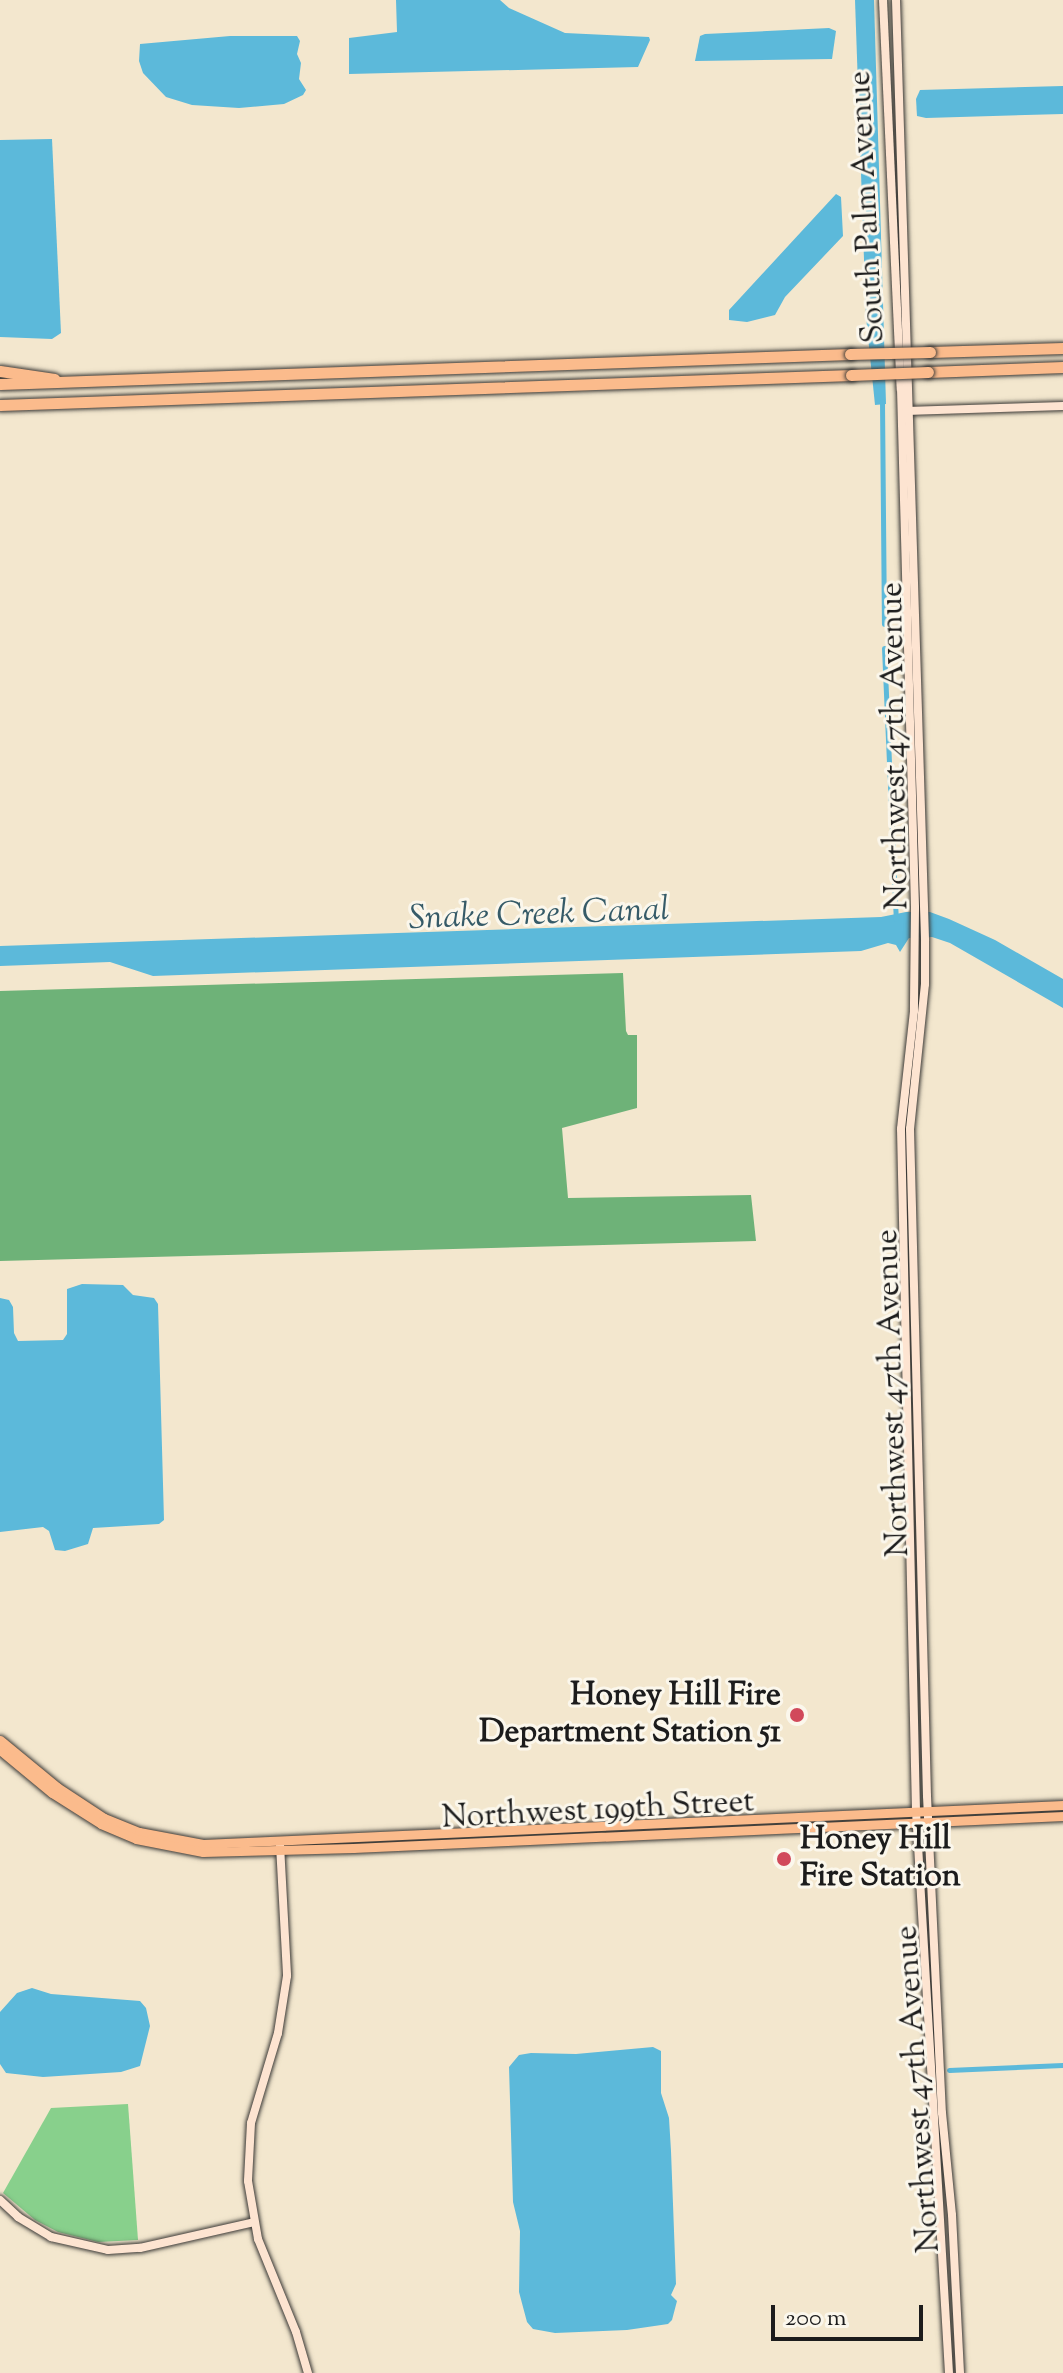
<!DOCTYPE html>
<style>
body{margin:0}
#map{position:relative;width:1063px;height:2373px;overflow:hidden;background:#f3e7ce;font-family:"Sorts Mill Goudy",serif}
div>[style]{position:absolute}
.green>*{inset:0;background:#88d08c}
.forest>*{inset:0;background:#6eb278}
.water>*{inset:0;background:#5cb9da}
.canal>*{height:5px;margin:-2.5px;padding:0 2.5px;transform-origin:2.5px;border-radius:2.5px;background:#5cb9da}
.roads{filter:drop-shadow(0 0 2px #3c3a37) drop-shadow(0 0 2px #3c3a37)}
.secondary>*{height:8px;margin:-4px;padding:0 4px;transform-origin:4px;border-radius:4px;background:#fde4d1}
.primary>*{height:9px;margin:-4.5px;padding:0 4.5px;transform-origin:4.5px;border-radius:4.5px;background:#fbbb8c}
.highway>*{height:11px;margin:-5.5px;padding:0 5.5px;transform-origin:5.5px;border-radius:5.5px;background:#fbbb8c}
.bridges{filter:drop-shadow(0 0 2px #3c3a37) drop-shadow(0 0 2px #3c3a37)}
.highway-bridge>*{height:11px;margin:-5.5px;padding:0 5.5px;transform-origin:5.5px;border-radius:5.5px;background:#fbbb8c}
.dots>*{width:22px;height:22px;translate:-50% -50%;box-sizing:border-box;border:4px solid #fbf7ec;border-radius:50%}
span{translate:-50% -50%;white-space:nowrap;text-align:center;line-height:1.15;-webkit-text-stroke:6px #fbf7ec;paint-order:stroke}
.street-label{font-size:32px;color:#1c1c1c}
.poi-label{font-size:32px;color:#1c1c1c;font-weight:700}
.right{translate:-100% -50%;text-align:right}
.left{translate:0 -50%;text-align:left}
.water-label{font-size:34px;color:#365b68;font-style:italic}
.scale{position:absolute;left:771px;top:2305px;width:152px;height:36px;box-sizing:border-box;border:4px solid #1c1c1c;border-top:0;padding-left:10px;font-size:24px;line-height:28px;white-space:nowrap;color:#1c1c1c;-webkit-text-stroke:6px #fbf7ec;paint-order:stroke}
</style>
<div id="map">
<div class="green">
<div style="clip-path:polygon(128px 2104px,138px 2240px,98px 2242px,58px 2232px,35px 2220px,3px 2193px,51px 2108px)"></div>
</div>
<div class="forest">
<div style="clip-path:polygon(623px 973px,626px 1031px,628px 1035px,637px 1035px,637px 1108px,562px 1128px,568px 1198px,751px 1195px,756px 1241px,0 1261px,0 991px)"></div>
</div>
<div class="water">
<div style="clip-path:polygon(396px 0,500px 0,509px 8px,565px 33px,649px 37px,650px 40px,638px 67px,349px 74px,349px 38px,397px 32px)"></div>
<div style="clip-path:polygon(855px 0,874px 0,886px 404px,875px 405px,866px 317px)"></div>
<div style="clip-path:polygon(829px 28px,836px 31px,832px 59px,695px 61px,700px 36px,705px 34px)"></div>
<div style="clip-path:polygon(230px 36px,297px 36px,300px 41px,297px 54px,301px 63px,299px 79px,306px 90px,303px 95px,284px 104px,239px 108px,192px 105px,166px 97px,143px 73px,139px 61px,140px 44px)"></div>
<div style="clip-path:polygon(1063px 86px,1063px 114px,926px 118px,917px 116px,916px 99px,920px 90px)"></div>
<div style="clip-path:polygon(52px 139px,61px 333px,52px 339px,0 337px,0 140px)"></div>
<div style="clip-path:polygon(836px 194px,841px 197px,843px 236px,785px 297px,775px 315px,747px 322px,729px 320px,729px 310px)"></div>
<div style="clip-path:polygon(906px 912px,930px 912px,949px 919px,995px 940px,1063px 979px,1063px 1008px,950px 943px,932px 937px,909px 938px,900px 952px,896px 945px,888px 943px,861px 951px,153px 976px,110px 962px,0 966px,0 946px,881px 917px)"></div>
<div style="clip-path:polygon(82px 1284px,123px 1285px,133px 1295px,154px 1298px,158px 1304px,164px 1520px,159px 1524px,93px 1528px,88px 1544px,65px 1551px,55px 1550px,49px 1531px,43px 1527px,0 1532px,0 1298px,9px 1300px,13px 1307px,14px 1333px,18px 1341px,63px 1340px,67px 1334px,67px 1289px)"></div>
<div style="clip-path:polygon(32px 1988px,51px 1994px,140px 2001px,146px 2008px,150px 2026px,140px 2066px,121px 2072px,43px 2077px,6px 2073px,0 2064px,0 2012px,17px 1993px)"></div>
<div style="clip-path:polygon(653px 2047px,661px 2051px,661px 2093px,669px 2118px,671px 2151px,676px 2284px,671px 2295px,677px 2301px,672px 2320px,668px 2324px,627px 2330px,555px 2333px,533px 2329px,527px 2322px,519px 2292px,520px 2231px,513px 2202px,509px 2067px,519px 2055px,531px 2053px,576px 2054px)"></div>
</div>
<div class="canal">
<div style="left:882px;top:401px;width:223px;rotate:89.5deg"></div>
<div style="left:884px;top:648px;width:271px;rotate:87.5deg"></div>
<div style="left:949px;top:2070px;width:114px;rotate:-2.5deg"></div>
</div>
<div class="roads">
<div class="secondary">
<div style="left:883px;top:0;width:389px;rotate:87.4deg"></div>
<div style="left:901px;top:389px;width:519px;rotate:88.45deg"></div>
<div style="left:915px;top:908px;width:103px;rotate:90.6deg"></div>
<div style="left:914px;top:1011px;width:119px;rotate:96.3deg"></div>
<div style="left:901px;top:1129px;width:682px;rotate:88.74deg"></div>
<div style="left:916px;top:1811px;width:563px;rotate:86.64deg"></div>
<div style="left:896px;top:0;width:941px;rotate:88.23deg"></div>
<div style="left:925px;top:941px;width:43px;rotate:90deg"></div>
<div style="left:925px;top:984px;width:146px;rotate:95.9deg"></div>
<div style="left:910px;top:1129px;width:667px;rotate:88.54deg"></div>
<div style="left:927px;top:1796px;width:317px;rotate:87.3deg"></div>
<div style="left:942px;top:2113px;width:102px;rotate:84.4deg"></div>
<div style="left:952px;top:2215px;width:158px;rotate:87.1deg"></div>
<div style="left:906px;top:411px;width:157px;rotate:-1.8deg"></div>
<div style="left:280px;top:1845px;width:131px;rotate:86.9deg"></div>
<div style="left:287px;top:1976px;width:58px;rotate:99deg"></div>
<div style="left:278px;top:2033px;width:94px;rotate:106.7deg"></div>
<div style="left:251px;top:2123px;width:58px;rotate:93deg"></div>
<div style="left:248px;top:2181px;width:59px;rotate:80.2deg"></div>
<div style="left:258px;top:2239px;width:100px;rotate:67.8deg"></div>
<div style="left:296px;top:2332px;width:43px;rotate:73.7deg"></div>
<div style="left:0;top:2200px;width:25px;rotate:43deg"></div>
<div style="left:18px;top:2217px;width:39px;rotate:31deg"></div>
<div style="left:51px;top:2237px;width:58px;rotate:12.8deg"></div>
<div style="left:108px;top:2250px;width:32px;rotate:-4deg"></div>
<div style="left:140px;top:2248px;width:117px;rotate:-12.8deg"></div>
</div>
<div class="primary">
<div style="left:0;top:1740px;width:74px;rotate:39.5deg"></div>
<div style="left:57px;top:1787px;width:56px;rotate:33.4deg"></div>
<div style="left:104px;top:1818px;width:38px;rotate:22deg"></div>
<div style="left:139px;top:1832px;width:65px;rotate:10.6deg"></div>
<div style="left:203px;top:1844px;width:861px;rotate:-2.6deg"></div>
<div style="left:0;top:1750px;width:67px;rotate:39.6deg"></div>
<div style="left:52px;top:1793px;width:58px;rotate:32.3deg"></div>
<div style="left:101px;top:1824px;width:38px;rotate:23deg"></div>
<div style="left:136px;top:1839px;width:68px;rotate:11deg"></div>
<div style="left:203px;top:1852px;width:150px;rotate:-1.5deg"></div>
<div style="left:353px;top:1848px;width:711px;rotate:-2.58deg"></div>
</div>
<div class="highway">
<div style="left:930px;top:352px;width:133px;rotate:-1.7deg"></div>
<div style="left:0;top:371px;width:55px;rotate:8.4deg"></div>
<div style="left:928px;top:372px;width:135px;rotate:-2.1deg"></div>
<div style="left:0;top:384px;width:851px;rotate:-2.02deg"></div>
<div style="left:0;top:405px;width:852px;rotate:-2.02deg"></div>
</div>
</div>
<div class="bridges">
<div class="highway-bridge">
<div style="left:850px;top:354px;width:80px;rotate:-1.4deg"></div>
<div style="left:851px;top:375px;width:77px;rotate:-2.2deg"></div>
</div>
</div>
<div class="dots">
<div style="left:797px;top:1715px;background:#d1495b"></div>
<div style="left:784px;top:1859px;background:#d1495b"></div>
</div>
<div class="street-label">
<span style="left:868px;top:207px;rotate:-93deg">South Palm Avenue</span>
<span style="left:896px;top:746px;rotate:-91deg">Northwest 47th Avenue</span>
<span style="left:894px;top:1393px;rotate:-92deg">Northwest 47th Avenue</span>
<span style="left:598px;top:1811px;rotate:-3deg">Northwest 199th Street</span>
<span style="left:919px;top:2089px;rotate:-94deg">Northwest 47th Avenue</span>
</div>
<div class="poi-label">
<span class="right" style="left:781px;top:1715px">Honey Hill Fire<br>Department Station 51</span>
<span class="left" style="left:800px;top:1859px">Honey Hill<br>Fire Station</span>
</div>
<div class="water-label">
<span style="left:539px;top:915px;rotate:-2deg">Snake Creek Canal</span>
</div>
<div class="scale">200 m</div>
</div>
